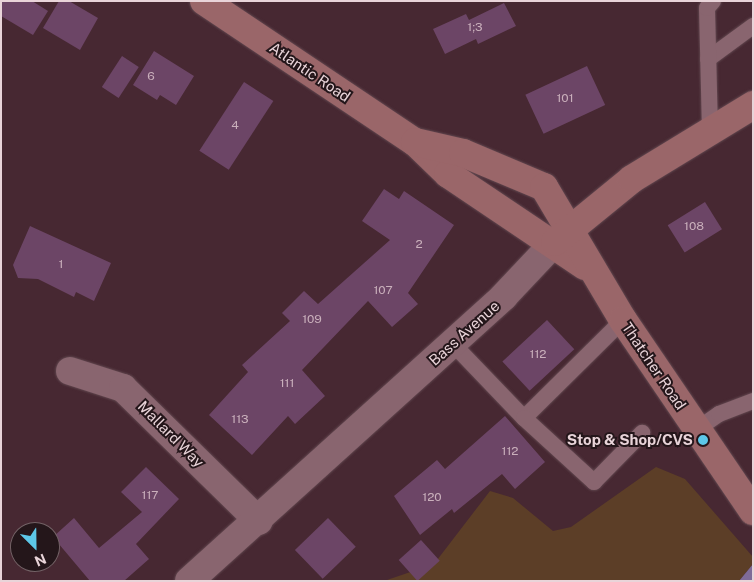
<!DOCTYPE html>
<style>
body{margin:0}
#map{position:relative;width:754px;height:582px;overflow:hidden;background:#472832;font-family:"Public Sans",sans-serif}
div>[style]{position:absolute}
.green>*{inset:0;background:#5c3e27}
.water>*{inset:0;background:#7f6b98}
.building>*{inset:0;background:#6c4566;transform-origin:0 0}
.roads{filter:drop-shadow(0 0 1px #61474f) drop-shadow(0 0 1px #61474f)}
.lane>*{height:16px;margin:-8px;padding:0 8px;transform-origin:8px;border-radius:8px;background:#89656f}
.street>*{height:28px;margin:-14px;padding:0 14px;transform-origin:14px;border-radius:14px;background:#89656f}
.secondary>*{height:28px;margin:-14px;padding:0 14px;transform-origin:14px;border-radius:14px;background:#9a6669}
.dots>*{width:14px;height:14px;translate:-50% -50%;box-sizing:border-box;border:2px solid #24161a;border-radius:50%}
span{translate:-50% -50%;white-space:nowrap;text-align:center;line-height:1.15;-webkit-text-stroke:4px #24161a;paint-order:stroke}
.number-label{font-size:12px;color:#cab0bc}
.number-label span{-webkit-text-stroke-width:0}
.street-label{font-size:15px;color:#e9d4d9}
.poi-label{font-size:15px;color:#e9d4d9;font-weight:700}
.right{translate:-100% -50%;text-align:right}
.frame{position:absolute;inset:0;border:2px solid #e9d4d9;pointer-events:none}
.north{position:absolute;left:10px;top:522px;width:50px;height:50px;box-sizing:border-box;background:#24161a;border:1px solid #736266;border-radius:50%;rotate:157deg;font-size:14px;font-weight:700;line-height:20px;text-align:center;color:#e9d4d9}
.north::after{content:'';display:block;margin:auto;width:18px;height:22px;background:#5dc7e8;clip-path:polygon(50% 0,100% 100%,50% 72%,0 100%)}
</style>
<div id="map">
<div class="green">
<div style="clip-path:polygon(656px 467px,685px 479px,753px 557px,753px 564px,739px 581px,384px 581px,434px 564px,490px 491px,513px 498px,553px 531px,571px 527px)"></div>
</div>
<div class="water">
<div style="clip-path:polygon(753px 564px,753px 581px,739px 581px)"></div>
</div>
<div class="building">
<div style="clip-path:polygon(1px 1px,32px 1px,48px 11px,33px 35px,1px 16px)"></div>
<div style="clip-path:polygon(59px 1px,69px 1px,98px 18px,80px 50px,43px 28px)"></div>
<div style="clip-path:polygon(504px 3px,516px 26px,478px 44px,476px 39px,445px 54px,433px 29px,466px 14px,469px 20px)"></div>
<div style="clip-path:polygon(154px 51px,194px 76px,176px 105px,160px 95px,157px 100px,133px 85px)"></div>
<div style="left:122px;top:56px;width:20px;height:37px;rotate:33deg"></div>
<div style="left:587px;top:66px;width:43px;height:68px;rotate:65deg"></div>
<div style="left:244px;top:82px;width:35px;height:82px;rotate:33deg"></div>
<div style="clip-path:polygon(384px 189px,399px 199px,404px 191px,454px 225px,408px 293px,418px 304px,392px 327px,368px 301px,302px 370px,325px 396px,295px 424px,288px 416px,252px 455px,209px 415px,248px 372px,242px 365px,290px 321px,282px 313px,304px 291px,318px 304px,390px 240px,362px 221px)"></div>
<div style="left:705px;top:202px;width:32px;height:44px;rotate:58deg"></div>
<div style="clip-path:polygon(30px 226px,111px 263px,94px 301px,76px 292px,74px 297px,38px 279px,18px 278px,13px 265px)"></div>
<div style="left:547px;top:320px;width:40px;height:61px;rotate:47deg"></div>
<div style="clip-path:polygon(505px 416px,545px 462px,515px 489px,502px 474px,454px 513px,452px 509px,420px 535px,394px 496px,437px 460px,445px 469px)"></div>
<div style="clip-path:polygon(146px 467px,179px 499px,136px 544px,149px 559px,124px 581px,90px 581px,53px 537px,74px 518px,99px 548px,142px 512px,121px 492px)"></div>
<div style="left:328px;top:518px;width:40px;height:46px;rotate:46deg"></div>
<div style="left:421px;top:540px;width:28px;height:30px;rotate:48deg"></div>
</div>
<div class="roads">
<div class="lane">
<div style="left:708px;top:59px;width:56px;rotate:-36.3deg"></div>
<div style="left:710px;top:131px;width:123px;rotate:-91.4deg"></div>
<div style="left:707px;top:8px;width:9px;rotate:-49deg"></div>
<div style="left:453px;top:344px;width:103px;rotate:46.2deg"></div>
<div style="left:524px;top:418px;width:139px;rotate:-44.7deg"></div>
<div style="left:524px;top:418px;width:95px;rotate:42.4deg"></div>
<div style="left:594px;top:482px;width:69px;rotate:-45.6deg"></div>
<div style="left:696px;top:430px;width:28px;rotate:-35deg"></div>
<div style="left:719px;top:414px;width:36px;rotate:-21deg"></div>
</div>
<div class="street">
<div style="left:70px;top:371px;width:56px;rotate:17.8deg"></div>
<div style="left:123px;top:388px;width:190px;rotate:44.4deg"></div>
<div style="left:189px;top:581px;width:425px;rotate:-42.1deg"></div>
<div style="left:504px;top:296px;width:71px;rotate:-46.7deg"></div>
</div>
<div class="secondary">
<div style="left:204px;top:1px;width:254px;rotate:33.8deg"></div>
<div style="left:415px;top:142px;width:46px;rotate:44.1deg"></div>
<div style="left:448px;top:174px;width:165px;rotate:33.9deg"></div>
<div style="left:415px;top:142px;width:49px;rotate:12.9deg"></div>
<div style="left:463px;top:153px;width:88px;rotate:22.8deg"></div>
<div style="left:544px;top:187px;width:155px;rotate:59.3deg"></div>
<div style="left:623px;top:320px;width:231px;rotate:55.8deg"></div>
<div style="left:555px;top:242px;width:99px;rotate:-39.3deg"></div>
<div style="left:632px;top:179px;width:142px;rotate:-31.4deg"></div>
</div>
</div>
<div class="dots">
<div style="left:703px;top:440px;background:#5dc7e8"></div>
</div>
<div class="number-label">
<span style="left:475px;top:28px">1;3</span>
<span style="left:151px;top:77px">6</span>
<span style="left:565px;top:99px">101</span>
<span style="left:235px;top:126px">4</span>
<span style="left:694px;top:227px">108</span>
<span style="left:419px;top:245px">2</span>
<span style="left:61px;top:265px">1</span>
<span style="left:383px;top:291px">107</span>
<span style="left:312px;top:320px">109</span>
<span style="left:538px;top:355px">112</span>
<span style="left:287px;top:384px">111</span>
<span style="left:240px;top:420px">113</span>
<span style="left:510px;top:452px">112</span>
<span style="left:150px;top:496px">117</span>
<span style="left:432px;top:498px">120</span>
</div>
<div class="street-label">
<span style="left:310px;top:72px;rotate:34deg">Atlantic Road</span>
<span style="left:464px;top:333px;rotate:-42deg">Bass Avenue</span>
<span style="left:654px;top:366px;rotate:56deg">Thatcher Road</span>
<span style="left:171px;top:434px;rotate:45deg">Mallard Way</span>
</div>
<div class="poi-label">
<span class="right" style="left:693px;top:440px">Stop &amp; Shop/CVS</span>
</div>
<div class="frame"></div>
<div class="north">N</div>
</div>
